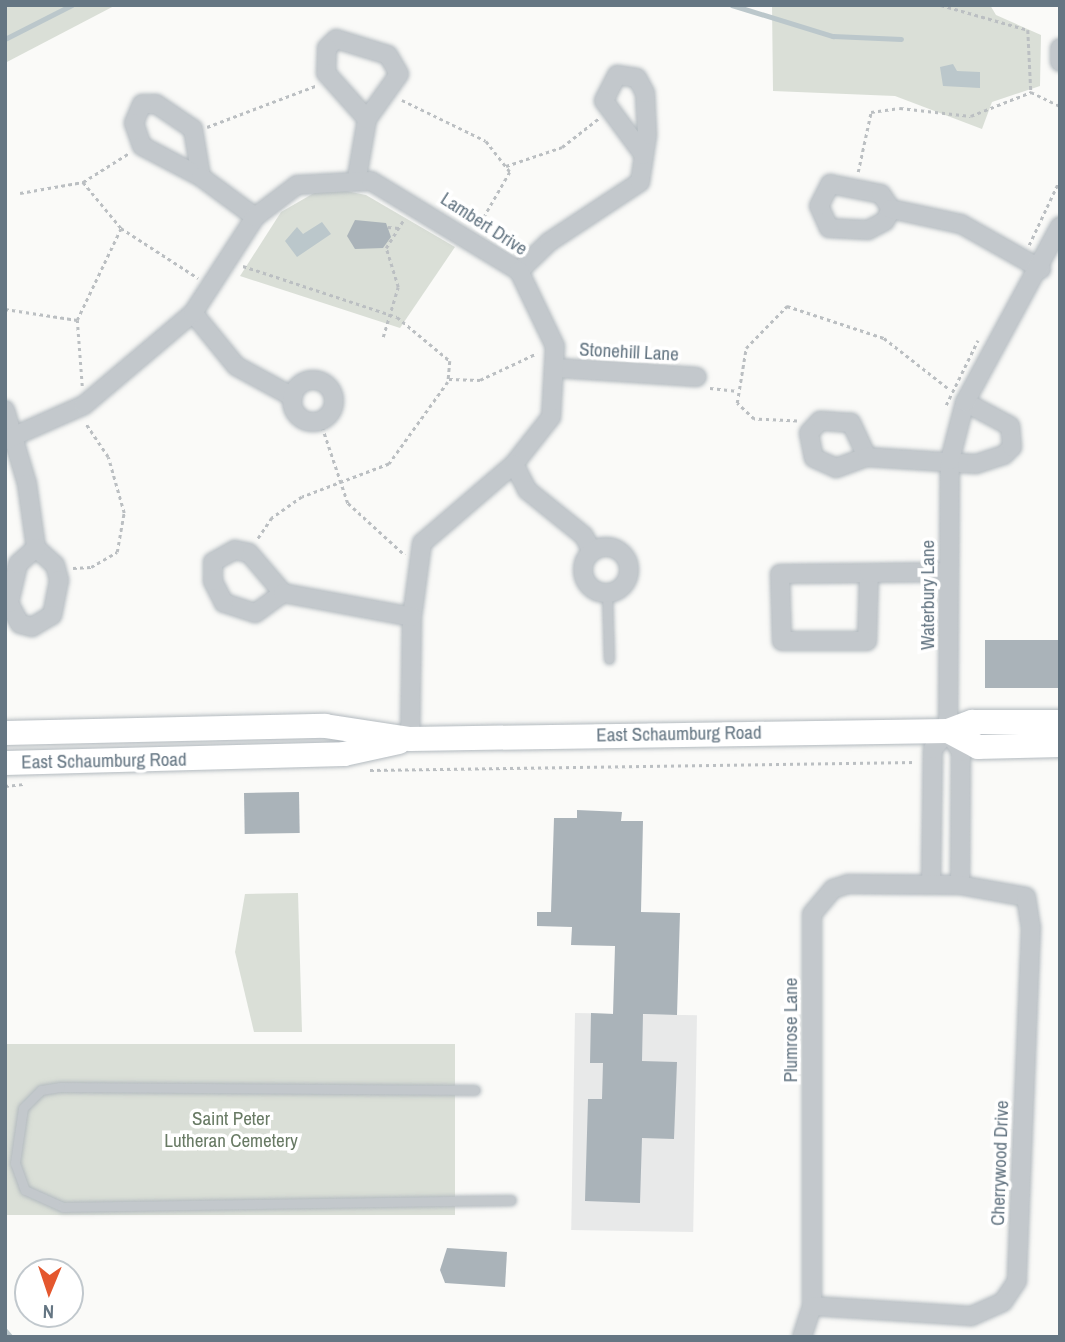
<!DOCTYPE html>
<style>
body{margin:0}
#map{position:relative;width:1065px;height:1342px;overflow:hidden;background:#fafaf8;font-family:"Archivo Narrow",sans-serif}
div>[style]{position:absolute}
.built>*{inset:0;background:#e8e9e9;transform-origin:0 0}
.green>*{inset:0;background:#dadfd7;transform-origin:0 0}
.water>*{inset:0;background:#bbc7cb}
.stream>*{height:4.5px;margin:-2.25px;padding:0 2.25px;transform-origin:2.25px;border-radius:2.25px;background:#bbc7cb}
.building>*{inset:0;background:#aab3b9;transform-origin:0 0}
.path>*{height:2.5px;margin-top:-1.25px;transform-origin:0;background:repeating-linear-gradient(90deg,#bbbfc2 0 3.5px,transparent 0 7px)}
.roads{filter:drop-shadow(0 0 2px #b3babf) drop-shadow(0 0 2px #b3babf)}
.lane>*{height:9px;margin:-4.5px;padding:0 4.5px;transform-origin:4.5px;border-radius:4.5px;background:#c3c8cc}
.street>*{height:18px;margin:-9px;padding:0 9px;transform-origin:9px;border-radius:9px;background:#c3c8cc}
.street>.ring{margin:-9px;padding:0;box-sizing:content-box;background:none;border:18px solid #c3c8cc;border-radius:50%}
.secondary>*{height:24px;margin:-12px;padding:0 12px;transform-origin:12px;border-radius:12px;background:#fff}
span{translate:-50% -50%;white-space:nowrap;text-align:center;line-height:1.15;-webkit-text-stroke:7px #fff;paint-order:stroke}
.street-label{font-size:19px;color:#657683}
.park-label{font-size:19px;color:#687a64}
.frame{position:absolute;inset:0;border:7px solid #657683;pointer-events:none}
.north{position:absolute;left:14px;top:1258px;width:70px;height:70px;box-sizing:border-box;background:#fff;border:2px solid #c1c8cd;border-radius:50%;rotate:182deg;font-size:19px;font-weight:700;line-height:28px;text-align:center;color:#657683}
.north::after{content:'';display:block;margin:auto;width:24px;height:32px;background:#e4572e;clip-path:polygon(50% 0,100% 100%,50% 72%,0 100%)}
</style>
<div id="map">
<div class="built">
<div style="left:575px;top:1013px;width:122px;height:217px;rotate:1deg"></div>
</div>
<div class="green">
<div style="clip-path:polygon(5px 5px,116px 5px,5px 63px)"></div>
<div style="clip-path:polygon(772px 5px,990px 5px,996px 15px,1041px 35px,1040px 86px,992px 102px,982px 129px,895px 96px,773px 91px)"></div>
<div style="clip-path:polygon(341px 190px,366px 195px,455px 247px,400px 328px,240px 276px,281px 212px,314px 193px)"></div>
<div style="clip-path:polygon(298px 893px,302px 1032px,254px 1032px,235px 952px,245px 894px)"></div>
<div style="left:7px;top:1044px;width:448px;height:171px"></div>
</div>
<div class="water">
<div style="clip-path:polygon(953px 64px,957px 71px,980px 72px,980px 88px,943px 86px,940px 67px)"></div>
<div style="clip-path:polygon(322px 222px,331px 234px,297px 257px,285px 241px,297px 227px,303px 234px)"></div>
</div>
<div class="stream">
<div style="left:732px;top:5px;width:106px;rotate:17.1deg"></div>
<div style="left:833px;top:36px;width:68px;rotate:2.5deg"></div>
<div style="left:5px;top:39px;width:75px;rotate:-26.9deg"></div>
<div style="left:5px;top:1330px;width:9px;rotate:49deg"></div>
</div>
<div class="building">
<div style="clip-path:polygon(355px 220px,386px 223px,391px 237px,383px 248px,355px 249px,347px 236px)"></div>
<div style="left:1060px;top:640px;width:48px;height:75px;rotate:90deg"></div>
<div style="left:299px;top:792px;width:41px;height:55px;rotate:89deg"></div>
<div style="clip-path:polygon(577px 810px,622px 812px,621px 821px,643px 821px,641px 912px,680px 913px,677px 1015px,643px 1014px,642px 1061px,677px 1062px,674px 1139px,642px 1138px,640px 1203px,585px 1201px,588px 1099px,602px 1099px,603px 1063px,590px 1063px,591px 1013px,613px 1014px,615px 946px,571px 945px,572px 927px,537px 926px,537px 912px,551px 912px,554px 818px,577px 818px)"></div>
<div style="clip-path:polygon(447px 1248px,507px 1252px,505px 1287px,445px 1283px,440px 1270px)"></div>
</div>
<div class="path">
<div style="left:941px;top:5px;width:91px;rotate:16deg"></div>
<div style="left:1028px;top:30px;width:62px;rotate:87.2deg"></div>
<div style="left:402px;top:100px;width:93px;rotate:26deg"></div>
<div style="left:486px;top:141px;width:39px;rotate:52deg"></div>
<div style="left:510px;top:172px;width:62px;rotate:119.9deg"></div>
<div style="left:207px;top:127px;width:116px;rotate:-20.8deg"></div>
<div style="left:506px;top:166px;width:59px;rotate:-18.7deg"></div>
<div style="left:562px;top:147px;width:46px;rotate:-37.9deg"></div>
<div style="left:858px;top:172px;width:61px;rotate:-77.8deg"></div>
<div style="left:871px;top:112px;width:29px;rotate:-8deg"></div>
<div style="left:900px;top:108px;width:71px;rotate:6.4deg"></div>
<div style="left:971px;top:116px;width:65px;rotate:-21.8deg"></div>
<div style="left:1031px;top:92px;width:32px;rotate:26deg"></div>
<div style="left:83px;top:182px;width:60px;rotate:50.4deg"></div>
<div style="left:121px;top:228px;width:92px;rotate:33deg"></div>
<div style="left:20px;top:193px;width:64px;rotate:-9.9deg"></div>
<div style="left:83px;top:182px;width:54px;rotate:-32.2deg"></div>
<div style="left:388px;top:227px;width:11px;rotate:5deg"></div>
<div style="left:1029px;top:245px;width:73px;rotate:-64.8deg"></div>
<div style="left:243px;top:266px;width:162px;rotate:18.3deg"></div>
<div style="left:397px;top:317px;width:69px;rotate:39.7deg"></div>
<div style="left:450px;top:361px;width:21px;rotate:95deg"></div>
<div style="left:448px;top:382px;width:101px;rotate:125.7deg"></div>
<div style="left:389px;top:464px;width:93px;rotate:159.2deg"></div>
<div style="left:302px;top:497px;width:37px;rotate:145deg"></div>
<div style="left:272px;top:518px;width:27px;rotate:124deg"></div>
<div style="left:5px;top:309px;width:73px;rotate:8.7deg"></div>
<div style="left:383px;top:337px;width:52px;rotate:-73.3deg"></div>
<div style="left:398px;top:287px;width:41px;rotate:-107.1deg"></div>
<div style="left:386px;top:248px;width:32px;rotate:-58deg"></div>
<div style="left:449px;top:379px;width:31px;rotate:2deg"></div>
<div style="left:480px;top:380px;width:63px;rotate:-25.3deg"></div>
<div style="left:82px;top:386px;width:66px;rotate:-94.3deg"></div>
<div style="left:77px;top:320px;width:102px;rotate:-64.4deg"></div>
<div style="left:710px;top:388px;width:28px;rotate:6deg"></div>
<div style="left:946px;top:405px;width:72px;rotate:-63.8deg"></div>
<div style="left:320px;top:420px;width:88px;rotate:71.4deg"></div>
<div style="left:348px;top:503px;width:77px;rotate:42.4deg"></div>
<div style="left:797px;top:421px;width:43px;rotate:-177.3deg"></div>
<div style="left:754px;top:419px;width:23px;rotate:-137deg"></div>
<div style="left:737px;top:403px;width:56px;rotate:-80.7deg"></div>
<div style="left:746px;top:348px;width:59px;rotate:-45.7deg"></div>
<div style="left:787px;top:306px;width:102px;rotate:18.3deg"></div>
<div style="left:884px;top:338px;width:83px;rotate:38.1deg"></div>
<div style="left:73px;top:568px;width:18px;rotate:-3deg"></div>
<div style="left:91px;top:567px;width:30px;rotate:-30deg"></div>
<div style="left:117px;top:552px;width:40px;rotate:-80deg"></div>
<div style="left:124px;top:513px;width:58px;rotate:-105.9deg"></div>
<div style="left:108px;top:457px;width:40px;rotate:-124deg"></div>
<div style="left:370px;top:770px;width:546px;rotate:-0.84deg"></div>
<div style="left:5px;top:786px;width:18px;rotate:-6deg"></div>
</div>
<div class="roads">
<div class="lane">
<div style="left:607px;top:593px;width:66px;rotate:88.3deg"></div>
<div style="left:475px;top:1090px;width:415px;rotate:-179.6deg"></div>
<div style="left:60px;top:1087px;width:19px;rotate:171deg"></div>
<div style="left:41px;top:1090px;width:25px;rotate:135deg"></div>
<div style="left:23px;top:1108px;width:56px;rotate:98.3deg"></div>
<div style="left:15px;top:1163px;width:29px;rotate:70deg"></div>
<div style="left:25px;top:1190px;width:42px;rotate:24.1deg"></div>
<div style="left:63px;top:1207px;width:448px;rotate:-0.9deg"></div>
</div>
<div class="street">
<div style="left:1060px;top:48px;width:14px;rotate:90deg"></div>
<div style="left:201px;top:177px;width:49px;rotate:-99.5deg"></div>
<div style="left:193px;top:129px;width:45px;rotate:-146deg"></div>
<div style="left:156px;top:104px;width:14px;rotate:180deg"></div>
<div style="left:142px;top:104px;width:21px;rotate:113deg"></div>
<div style="left:134px;top:123px;width:24px;rotate:71deg"></div>
<div style="left:142px;top:146px;width:67px;rotate:27.7deg"></div>
<div style="left:201px;top:177px;width:67px;rotate:36.5deg"></div>
<div style="left:357px;top:177px;width:59px;rotate:-80.2deg"></div>
<div style="left:367px;top:119px;width:55px;rotate:-54.6deg"></div>
<div style="left:399px;top:74px;width:22px;rotate:-120deg"></div>
<div style="left:388px;top:55px;width:54px;rotate:-162.9deg"></div>
<div style="left:336px;top:39px;width:13px;rotate:135deg"></div>
<div style="left:327px;top:48px;width:25px;rotate:92deg"></div>
<div style="left:326px;top:73px;width:62px;rotate:48.3deg"></div>
<div style="left:830px;top:184px;width:52px;rotate:11.1deg"></div>
<div style="left:881px;top:194px;width:18px;rotate:56deg"></div>
<div style="left:891px;top:209px;width:13px;rotate:117deg"></div>
<div style="left:885px;top:221px;width:19px;rotate:152deg"></div>
<div style="left:868px;top:230px;width:39px;rotate:-177deg"></div>
<div style="left:829px;top:228px;width:24px;rotate:-114deg"></div>
<div style="left:819px;top:206px;width:25px;rotate:-63deg"></div>
<div style="left:891px;top:209px;width:72px;rotate:12.1deg"></div>
<div style="left:961px;top:224px;width:92px;rotate:29.4deg"></div>
<div style="left:519px;top:271px;width:42px;rotate:-44deg"></div>
<div style="left:549px;top:242px;width:109px;rotate:-33.4deg"></div>
<div style="left:640px;top:182px;width:48px;rotate:-81.5deg"></div>
<div style="left:647px;top:135px;width:42px;rotate:-92.7deg"></div>
<div style="left:645px;top:93px;width:17px;rotate:-118deg"></div>
<div style="left:637px;top:78px;width:20px;rotate:-171deg"></div>
<div style="left:617px;top:75px;width:29px;rotate:117deg"></div>
<div style="left:604px;top:101px;width:67px;rotate:53.5deg"></div>
<div style="left:193px;top:313px;width:68px;rotate:50.9deg"></div>
<div style="left:236px;top:366px;width:65px;rotate:28.5deg"></div>
<div style="left:558px;top:368px;width:139px;rotate:3.7deg"></div>
<div class="ring" style="left:292px;top:380px;width:24px;height:24px"></div>
<div style="left:5px;top:410px;width:77px;rotate:73.4deg"></div>
<div style="left:27px;top:484px;width:65px;rotate:82deg"></div>
<div style="left:5px;top:440px;width:86px;rotate:-23.9deg"></div>
<div style="left:84px;top:405px;width:143px;rotate:-40.2deg"></div>
<div style="left:193px;top:313px;width:114px;rotate:-57.1deg"></div>
<div style="left:255px;top:217px;width:53px;rotate:-37.3deg"></div>
<div style="left:297px;top:185px;width:74px;rotate:-3.1deg"></div>
<div style="left:371px;top:181px;width:173px;rotate:31.3deg"></div>
<div style="left:519px;top:271px;width:83px;rotate:64.4deg"></div>
<div style="left:555px;top:346px;width:71px;rotate:93.2deg"></div>
<div style="left:551px;top:417px;width:60px;rotate:128.2deg"></div>
<div style="left:514px;top:464px;width:121px;rotate:139.3deg"></div>
<div style="left:422px;top:543px;width:75px;rotate:97.7deg"></div>
<div style="left:412px;top:617px;width:122px;rotate:90.9deg"></div>
<div style="left:867px;top:457px;width:38px;rotate:-115deg"></div>
<div style="left:851px;top:423px;width:31px;rotate:-176deg"></div>
<div style="left:820px;top:421px;width:16px;rotate:133deg"></div>
<div style="left:809px;top:433px;width:25px;rotate:79deg"></div>
<div style="left:814px;top:458px;width:24px;rotate:24deg"></div>
<div style="left:836px;top:468px;width:33px;rotate:-20deg"></div>
<div style="left:867px;top:457px;width:109px;rotate:3.7deg"></div>
<div style="left:976px;top:464px;width:29px;rotate:-18deg"></div>
<div style="left:1004px;top:455px;width:11px;rotate:-45deg"></div>
<div style="left:1012px;top:447px;width:21px;rotate:-95deg"></div>
<div style="left:1010px;top:426px;width:51px;rotate:-151.9deg"></div>
<div style="left:514px;top:464px;width:29px;rotate:63deg"></div>
<div style="left:527px;top:490px;width:73px;rotate:38.9deg"></div>
<div style="left:584px;top:536px;width:18px;rotate:63deg"></div>
<div class="ring" style="left:583px;top:547px;width:28px;height:28px"></div>
<div style="left:36px;top:548px;width:25px;rotate:42deg"></div>
<div style="left:55px;top:565px;width:16px;rotate:75deg"></div>
<div style="left:59px;top:580px;width:36px;rotate:101deg"></div>
<div style="left:52px;top:615px;width:23px;rotate:149deg"></div>
<div style="left:32px;top:627px;width:12px;rotate:-166deg"></div>
<div style="left:20px;top:624px;width:24px;rotate:-118deg"></div>
<div style="left:9px;top:603px;width:40px;rotate:-77deg"></div>
<div style="left:18px;top:564px;width:24px;rotate:-42deg"></div>
<div style="left:235px;top:550px;width:14px;rotate:12deg"></div>
<div style="left:249px;top:553px;width:52px;rotate:49.6deg"></div>
<div style="left:283px;top:593px;width:34px;rotate:144deg"></div>
<div style="left:255px;top:613px;width:33px;rotate:-162deg"></div>
<div style="left:224px;top:603px;width:25px;rotate:-117deg"></div>
<div style="left:213px;top:581px;width:19px;rotate:-90deg"></div>
<div style="left:213px;top:562px;width:25px;rotate:-29deg"></div>
<div style="left:869px;top:573px;width:68px;rotate:91.7deg"></div>
<div style="left:867px;top:641px;width:85px;rotate:180deg"></div>
<div style="left:782px;top:641px;width:67px;rotate:-91.7deg"></div>
<div style="left:780px;top:574px;width:89px;rotate:-0.6deg"></div>
<div style="left:869px;top:573px;width:80px;rotate:-0.7deg"></div>
<div style="left:283px;top:593px;width:131px;rotate:10.5deg"></div>
<div style="left:931px;top:884px;width:135px;rotate:-89.2deg"></div>
<div style="left:933px;top:749px;width:23px;rotate:-50deg"></div>
<div style="left:960px;top:885px;width:133px;rotate:-89.6deg"></div>
<div style="left:961px;top:752px;width:25px;rotate:-122deg"></div>
<div style="left:948px;top:731px;width:271px;rotate:-89.6deg"></div>
<div style="left:950px;top:460px;width:60px;rotate:-75.5deg"></div>
<div style="left:965px;top:402px;width:200px;rotate:-61.6deg"></div>
<div style="left:802px;top:1337px;width:33px;rotate:-72deg"></div>
<div style="left:812px;top:1306px;width:392px;rotate:-90deg"></div>
<div style="left:812px;top:914px;width:33px;rotate:-50deg"></div>
<div style="left:833px;top:889px;width:16px;rotate:-18deg"></div>
<div style="left:848px;top:884px;width:112px;rotate:0.5deg"></div>
<div style="left:960px;top:885px;width:67px;rotate:10.3deg"></div>
<div style="left:1026px;top:897px;width:30px;rotate:81deg"></div>
<div style="left:1031px;top:927px;width:354px;rotate:92.3deg"></div>
<div style="left:1017px;top:1281px;width:25px;rotate:124deg"></div>
<div style="left:1003px;top:1302px;width:35px;rotate:156deg"></div>
<div style="left:971px;top:1316px;width:159px;rotate:-176.4deg"></div>
</div>
<div class="secondary">
<div style="left:948px;top:731px;width:34px;rotate:28deg"></div>
<div style="left:978px;top:747px;width:82px;rotate:-1.4deg"></div>
<div style="left:5px;top:733px;width:320px;rotate:-1.3deg"></div>
<div style="left:325px;top:726px;width:86px;rotate:8.7deg"></div>
<div style="left:410px;top:739px;width:538px;rotate:-0.85deg"></div>
<div style="left:948px;top:731px;width:26px;rotate:-21deg"></div>
<div style="left:972px;top:722px;width:88px"></div>
<div style="left:5px;top:763px;width:339px;rotate:-1.5deg"></div>
<div style="left:344px;top:754px;width:56px;rotate:-12.3deg"></div>
</div>
</div>
<div class="street-label">
<span style="left:484px;top:224px;rotate:33deg">Lambert Drive</span>
<span style="left:629px;top:352px;rotate:3deg">Stonehill Lane</span>
<span style="left:928px;top:595px;rotate:-90deg">Waterbury Lane</span>
<span style="left:679px;top:734px;rotate:-1deg">East Schaumburg Road</span>
<span style="left:104px;top:761px;rotate:-1deg">East Schaumburg Road</span>
<span style="left:791px;top:1030px;rotate:-90deg">Plumrose Lane</span>
<span style="left:1000px;top:1163px;rotate:-88deg">Cherrywood Drive</span>
</div>
<div class="park-label">
<span style="left:231px;top:1130px">Saint Peter<br>Lutheran Cemetery</span>
</div>
<div class="frame"></div>
<div class="north">N</div>
</div>
